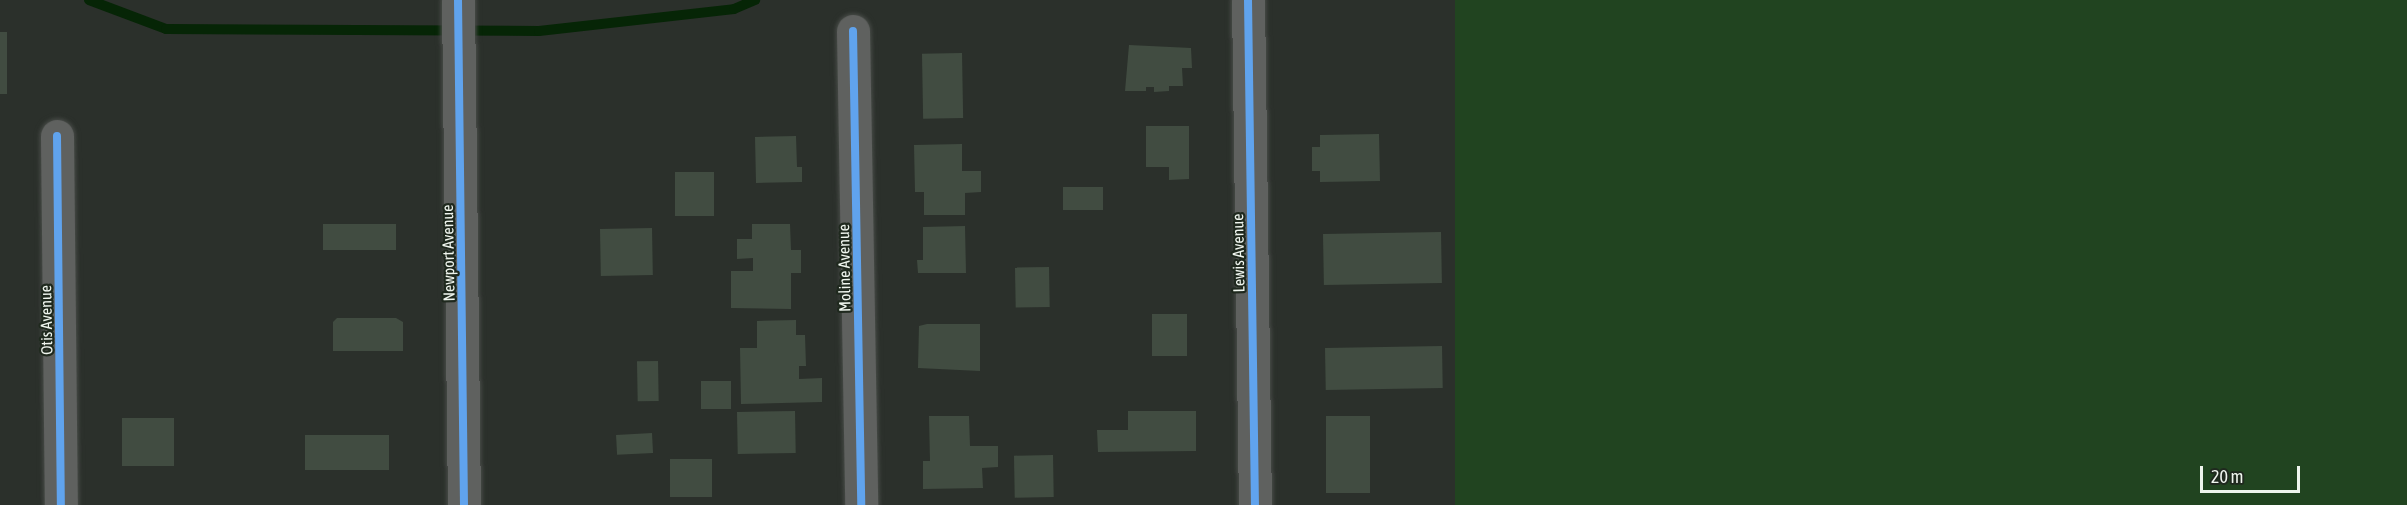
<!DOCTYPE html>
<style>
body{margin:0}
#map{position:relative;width:2407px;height:505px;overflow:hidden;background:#2b302b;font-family:"Asap Condensed",sans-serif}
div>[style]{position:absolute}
.green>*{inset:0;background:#214420;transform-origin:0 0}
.stream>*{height:10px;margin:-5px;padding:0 5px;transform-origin:5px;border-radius:5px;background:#062506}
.building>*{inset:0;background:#414c41;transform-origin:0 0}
.roads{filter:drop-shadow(0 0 2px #474b47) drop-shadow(0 0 2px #474b47)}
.minor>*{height:33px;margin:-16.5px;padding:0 16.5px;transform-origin:16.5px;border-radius:16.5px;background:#5f615f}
.cycleway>*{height:8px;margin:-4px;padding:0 4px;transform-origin:4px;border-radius:4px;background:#60a3ed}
span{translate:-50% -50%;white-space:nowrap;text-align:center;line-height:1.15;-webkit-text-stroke:4.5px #1f291e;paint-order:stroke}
.street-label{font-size:16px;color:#eff5ee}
.scale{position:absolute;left:2200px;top:466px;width:100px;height:27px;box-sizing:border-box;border:3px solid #eff5ee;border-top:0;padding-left:8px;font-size:18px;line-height:21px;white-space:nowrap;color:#eff5ee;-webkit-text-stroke:4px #1f291e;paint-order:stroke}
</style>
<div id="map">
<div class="green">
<div style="left:1455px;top:0;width:952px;height:505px"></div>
</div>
<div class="stream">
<div style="left:89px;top:0;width:82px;rotate:20.6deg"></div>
<div style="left:166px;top:29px;width:373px;rotate:0.3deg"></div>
<div style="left:539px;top:31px;width:196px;rotate:-6.4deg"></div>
<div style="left:734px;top:9px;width:23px;rotate:-23deg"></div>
</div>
<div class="building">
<div style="left:0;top:32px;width:7px;height:62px"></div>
<div style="clip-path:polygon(1129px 45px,1191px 48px,1192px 68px,1182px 68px,1183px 86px,1169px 86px,1169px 91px,1154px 92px,1154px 87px,1146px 87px,1146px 91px,1125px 91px)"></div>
<div style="left:962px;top:53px;width:65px;height:40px;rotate:89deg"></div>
<div style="clip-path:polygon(1146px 126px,1189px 126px,1189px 179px,1169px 180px,1169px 167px,1146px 167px)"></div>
<div style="clip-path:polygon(1379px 134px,1380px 181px,1320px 182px,1320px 171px,1312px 171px,1312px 147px,1320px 147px,1320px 135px)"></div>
<div style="clip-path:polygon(796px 136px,797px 167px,802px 167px,802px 182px,756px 183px,755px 137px)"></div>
<div style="clip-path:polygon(962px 144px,962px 171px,981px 171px,981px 192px,965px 193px,965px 215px,924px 215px,924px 192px,915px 192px,914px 145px)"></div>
<div style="left:675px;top:172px;width:39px;height:44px"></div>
<div style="left:1063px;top:187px;width:40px;height:23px"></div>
<div style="left:396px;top:224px;width:26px;height:73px;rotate:90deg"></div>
<div style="clip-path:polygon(752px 224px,790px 224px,791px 250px,801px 250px,801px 273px,791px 273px,791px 309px,731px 308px,731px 271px,753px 271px,753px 258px,737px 259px,737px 239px,752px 239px)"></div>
<div style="clip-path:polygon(965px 226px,966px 273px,918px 273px,917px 260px,923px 260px,923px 227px)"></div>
<div style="left:652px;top:228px;width:47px;height:52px;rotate:89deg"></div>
<div style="left:1441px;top:232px;width:51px;height:118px;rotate:89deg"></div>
<div style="left:1049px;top:267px;width:40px;height:34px;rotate:89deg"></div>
<div style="left:1187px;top:314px;width:42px;height:35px;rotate:90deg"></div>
<div style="clip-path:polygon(337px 318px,396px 318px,403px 322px,403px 351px,333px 351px,333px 322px)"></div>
<div style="clip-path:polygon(796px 320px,796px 335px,805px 335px,806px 366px,799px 366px,799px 379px,822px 378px,822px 402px,741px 404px,740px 348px,757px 348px,757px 321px)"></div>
<div style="clip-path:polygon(927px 324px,980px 324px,980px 371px,918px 368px,919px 326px)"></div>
<div style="left:1442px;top:346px;width:42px;height:117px;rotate:89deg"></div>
<div style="left:658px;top:361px;width:40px;height:21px;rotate:89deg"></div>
<div style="left:731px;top:381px;width:28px;height:30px;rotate:90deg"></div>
<div style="left:795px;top:411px;width:42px;height:58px;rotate:89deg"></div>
<div style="clip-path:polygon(1128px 411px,1196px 411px,1196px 451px,1098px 452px,1097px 430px,1128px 430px)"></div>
<div style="clip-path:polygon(929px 416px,969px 416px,970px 446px,998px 446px,998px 467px,982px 468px,983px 488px,923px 489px,923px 461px,930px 461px)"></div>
<div style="left:1370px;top:416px;width:77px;height:44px;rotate:90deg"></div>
<div style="left:174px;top:418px;width:48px;height:52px;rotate:90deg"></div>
<div style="left:652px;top:433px;width:20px;height:36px;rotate:87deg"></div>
<div style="left:305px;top:435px;width:84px;height:35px"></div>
<div style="left:1053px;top:455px;width:42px;height:39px;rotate:89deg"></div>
<div style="left:670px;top:459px;width:42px;height:38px"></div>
</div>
<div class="roads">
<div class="minor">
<div style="left:458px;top:0;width:505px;rotate:89.32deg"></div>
<div style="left:1248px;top:0;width:505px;rotate:89.21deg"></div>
<div style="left:853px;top:31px;width:474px;rotate:89deg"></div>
<div style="left:57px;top:136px;width:369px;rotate:89.4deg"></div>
</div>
</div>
<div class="cycleway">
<div style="left:458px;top:0;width:505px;rotate:89.32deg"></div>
<div style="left:1248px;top:0;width:505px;rotate:89.21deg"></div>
<div style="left:853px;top:31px;width:474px;rotate:89deg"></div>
<div style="left:57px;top:136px;width:369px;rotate:89.4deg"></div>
</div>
<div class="street-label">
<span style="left:448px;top:253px;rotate:-91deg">Newport Avenue</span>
<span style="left:1238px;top:253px;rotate:-91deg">Lewis Avenue</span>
<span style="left:844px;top:268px;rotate:-91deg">Moline Avenue</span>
<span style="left:46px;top:320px;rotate:-91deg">Otis Avenue</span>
</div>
<div class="scale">20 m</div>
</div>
